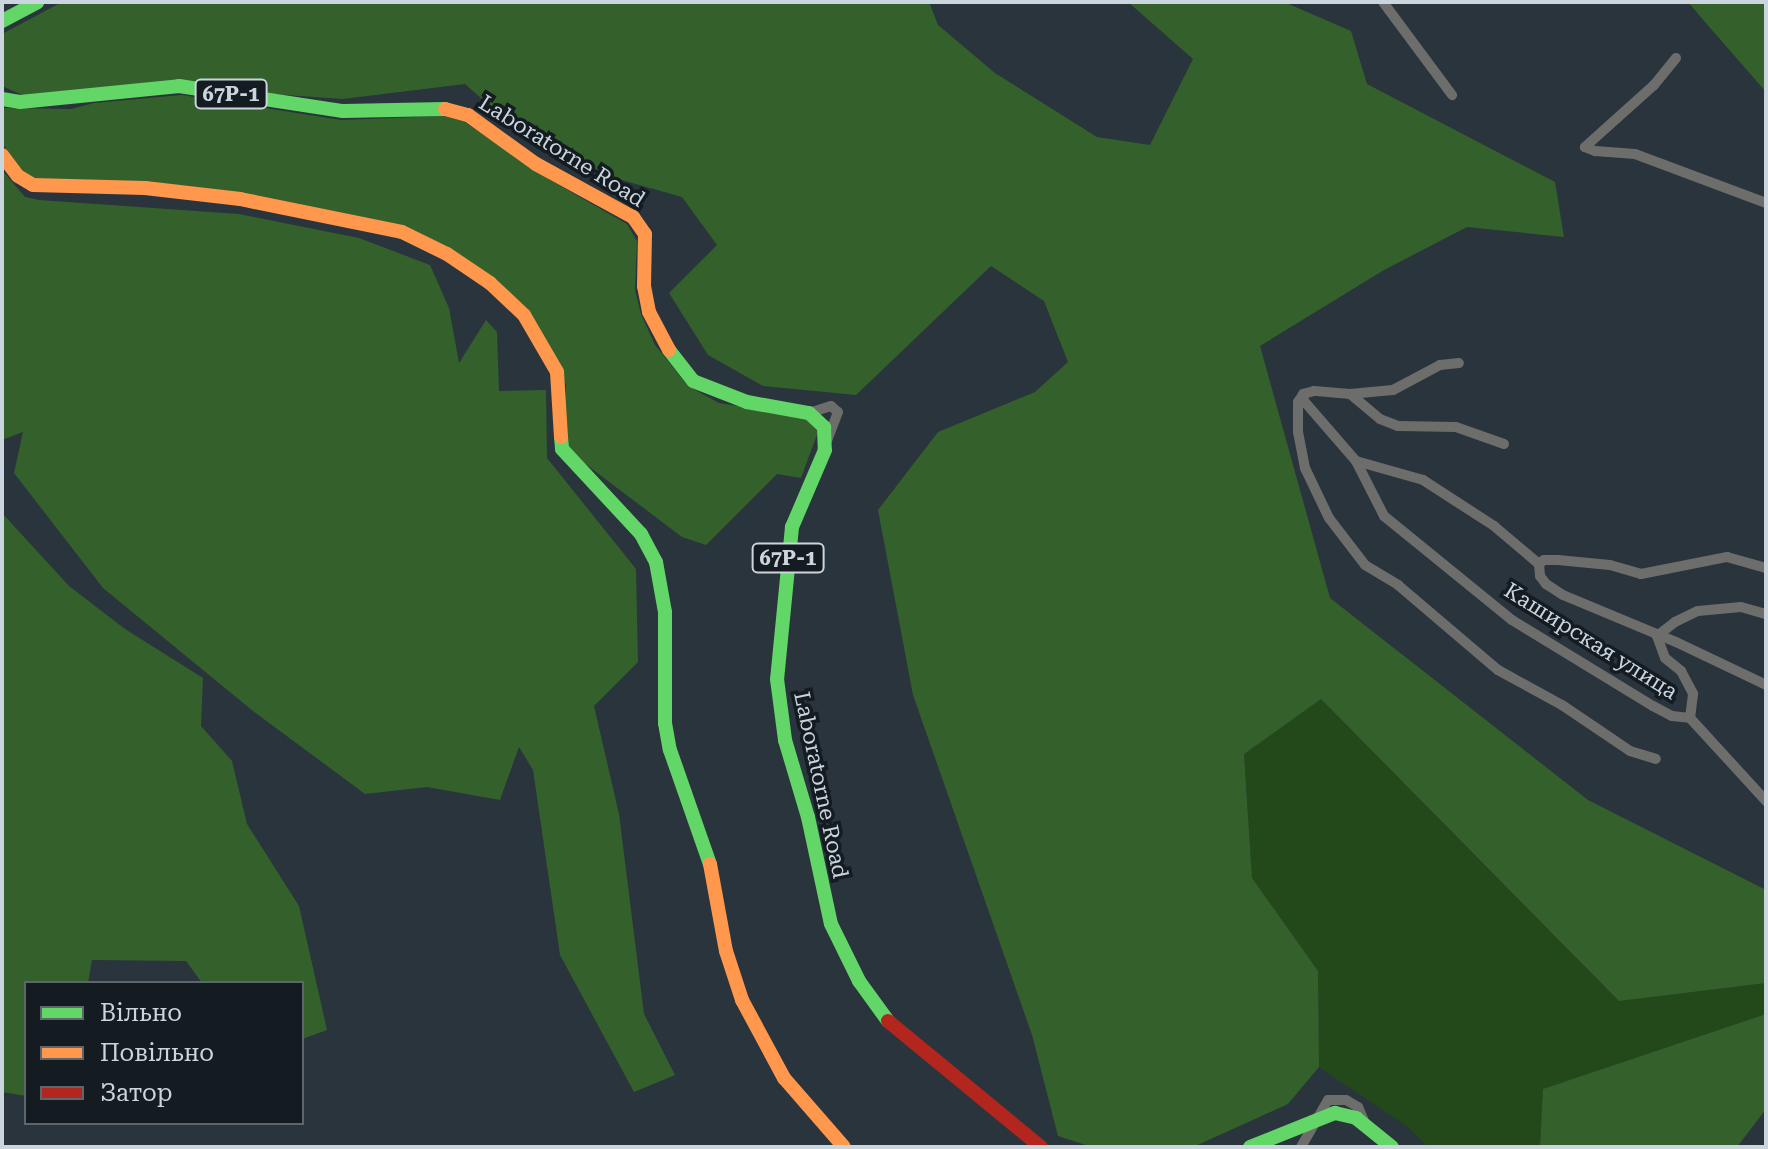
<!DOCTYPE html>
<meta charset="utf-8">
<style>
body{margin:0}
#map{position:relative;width:1768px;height:1149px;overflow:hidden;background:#2a343c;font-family:"Roboto Serif",serif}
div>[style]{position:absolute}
.green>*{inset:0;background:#23491b}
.forest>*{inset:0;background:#34612b}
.street>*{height:10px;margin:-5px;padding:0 5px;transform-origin:5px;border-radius:5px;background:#6d6d6c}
.fast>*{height:14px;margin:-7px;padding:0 7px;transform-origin:7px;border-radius:7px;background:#63d668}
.slow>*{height:14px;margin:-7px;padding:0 7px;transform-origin:7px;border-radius:7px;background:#ff974d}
.jam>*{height:14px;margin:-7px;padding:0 7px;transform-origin:7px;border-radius:7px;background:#b3261e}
span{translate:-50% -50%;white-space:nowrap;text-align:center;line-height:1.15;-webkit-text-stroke:7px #141c22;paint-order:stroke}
.shield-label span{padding:2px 6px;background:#141c22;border:2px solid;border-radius:6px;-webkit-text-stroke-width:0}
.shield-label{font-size:20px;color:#cad5de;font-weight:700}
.street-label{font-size:22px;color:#cad5de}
.frame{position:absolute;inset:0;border:4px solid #cad5de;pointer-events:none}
.legend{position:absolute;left:24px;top:981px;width:280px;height:144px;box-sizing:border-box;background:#141c22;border:2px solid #5d666d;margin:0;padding:10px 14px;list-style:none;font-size:24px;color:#cad5de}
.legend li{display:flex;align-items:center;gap:16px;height:40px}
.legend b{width:40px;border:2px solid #5d666d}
</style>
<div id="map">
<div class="green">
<div style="clip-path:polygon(1321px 699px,1619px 1001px,1766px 983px,1766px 1014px,1543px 1089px,1540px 1147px,1428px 1147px,1408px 1127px,1319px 1067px,1318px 971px,1252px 878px,1244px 753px)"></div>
</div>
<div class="forest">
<div style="clip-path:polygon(62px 2px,929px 2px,938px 25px,995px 73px,1097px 137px,1150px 145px,1193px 59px,1128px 2px,1284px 2px,1351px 31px,1367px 84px,1555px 182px,1564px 237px,1467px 227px,1384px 270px,1260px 346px,1330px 598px,1588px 800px,1766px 890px,1766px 983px,1619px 1001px,1321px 699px,1244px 754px,1252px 878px,1318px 971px,1319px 1067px,1288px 1104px,1193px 1147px,1092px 1147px,1058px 1136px,1032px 1035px,913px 695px,878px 510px,938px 432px,1035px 392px,1068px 362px,1044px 301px,991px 266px,856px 395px,763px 386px,708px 355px,669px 293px,717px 245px,682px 197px,604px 175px,510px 124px,465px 84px,343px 99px,174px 87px,36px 101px,2px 86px,2px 34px)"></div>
<div style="clip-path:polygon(1688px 2px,1766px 2px,1766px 92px,1705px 22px)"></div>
<div style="clip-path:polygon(182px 95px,341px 120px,443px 116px,463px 121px,550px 180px,627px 224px,637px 241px,635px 290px,641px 314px,655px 345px,688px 386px,719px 403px,804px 416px,818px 432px,801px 478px,777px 474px,706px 545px,682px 537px,567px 450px,564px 421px,566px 385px,549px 346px,503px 288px,364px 218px,33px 180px,10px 158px,2px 141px,2px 108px,71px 109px,94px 103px)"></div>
<div style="clip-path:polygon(2px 170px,25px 197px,39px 200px,239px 214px,359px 238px,430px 265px,449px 308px,459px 363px,486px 320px,497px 332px,499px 391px,546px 390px,547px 458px,636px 569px,638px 662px,594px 706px,619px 814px,644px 1014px,675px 1075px,634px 1092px,560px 955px,533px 770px,519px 747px,500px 800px,427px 787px,365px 794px,253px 711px,103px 588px,14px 473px,23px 432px,2px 440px)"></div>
<div style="clip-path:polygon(2px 513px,69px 586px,125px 629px,203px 678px,201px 726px,232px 761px,247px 824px,299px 906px,327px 1030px,302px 1039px,302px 983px,202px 983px,186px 961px,92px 960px,88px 983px,26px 983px,26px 1096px,2px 1092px)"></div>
<div style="clip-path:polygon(1766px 1014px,1766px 1109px,1737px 1147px,1540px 1147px,1543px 1089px)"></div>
</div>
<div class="street">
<div style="left:1383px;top:2px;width:116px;rotate:53.4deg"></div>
<div style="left:1676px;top:58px;width:35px;rotate:129deg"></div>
<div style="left:1654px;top:85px;width:93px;rotate:138.1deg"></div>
<div style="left:1585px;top:147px;width:11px;rotate:22deg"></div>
<div style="left:1595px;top:151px;width:40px;rotate:4.3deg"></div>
<div style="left:1635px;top:154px;width:140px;rotate:20.5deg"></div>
<div style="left:1350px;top:394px;width:43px;rotate:-5.3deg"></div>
<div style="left:1393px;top:390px;width:53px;rotate:-28deg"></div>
<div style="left:1440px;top:365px;width:19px;rotate:-6deg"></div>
<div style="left:1302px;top:396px;width:7px;rotate:124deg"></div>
<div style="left:1298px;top:402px;width:30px;rotate:90deg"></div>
<div style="left:1298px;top:432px;width:37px;rotate:79deg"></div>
<div style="left:1305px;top:468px;width:55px;rotate:64.4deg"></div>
<div style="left:1329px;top:518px;width:59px;rotate:52.5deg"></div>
<div style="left:1365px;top:565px;width:39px;rotate:31deg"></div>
<div style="left:1398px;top:585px;width:131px;rotate:40.4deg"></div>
<div style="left:1498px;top:670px;width:73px;rotate:28.7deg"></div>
<div style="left:1562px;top:705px;width:82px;rotate:34.1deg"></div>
<div style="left:1630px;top:751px;width:27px;rotate:17deg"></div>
<div style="left:809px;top:413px;width:23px;rotate:-18deg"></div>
<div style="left:831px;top:406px;width:9px;rotate:41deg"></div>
<div style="left:838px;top:412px;width:30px;rotate:111deg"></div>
<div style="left:1504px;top:444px;width:51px;rotate:-160.5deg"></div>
<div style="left:1456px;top:427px;width:58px;rotate:-179deg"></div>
<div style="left:1398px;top:426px;width:19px;rotate:-159deg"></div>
<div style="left:1380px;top:419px;width:39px;rotate:-140deg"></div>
<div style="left:1350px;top:394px;width:36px;rotate:-175deg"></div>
<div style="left:1314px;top:391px;width:11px;rotate:165deg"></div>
<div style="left:1303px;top:394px;width:7px;rotate:82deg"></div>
<div style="left:1304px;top:401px;width:79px;rotate:49.1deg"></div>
<div style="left:1356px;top:461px;width:62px;rotate:63deg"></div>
<div style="left:1384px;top:516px;width:165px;rotate:39.1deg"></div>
<div style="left:1512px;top:620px;width:165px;rotate:31.4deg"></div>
<div style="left:1653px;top:706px;width:21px;rotate:28deg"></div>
<div style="left:1672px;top:716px;width:18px;rotate:6deg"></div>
<div style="left:1690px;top:718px;width:113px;rotate:47.5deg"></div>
<div style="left:1356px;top:461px;width:70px;rotate:15.8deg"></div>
<div style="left:1423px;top:480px;width:85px;rotate:32.9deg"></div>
<div style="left:1494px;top:526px;width:59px;rotate:40.2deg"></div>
<div style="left:1539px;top:564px;width:12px;rotate:85deg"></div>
<div style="left:1540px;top:576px;width:10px;rotate:53deg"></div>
<div style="left:1546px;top:584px;width:20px;rotate:33deg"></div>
<div style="left:1563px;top:595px;width:122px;rotate:22.6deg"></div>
<div style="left:1676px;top:642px;width:100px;rotate:25.5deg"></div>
<div style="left:1539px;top:564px;width:6px;rotate:-39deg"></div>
<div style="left:1544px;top:560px;width:14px"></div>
<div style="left:1558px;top:560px;width:52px;rotate:5.5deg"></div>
<div style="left:1610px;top:565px;width:32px;rotate:16deg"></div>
<div style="left:1641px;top:574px;width:88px;rotate:-11.2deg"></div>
<div style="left:1727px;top:557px;width:41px;rotate:15.8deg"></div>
<div style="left:1657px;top:636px;width:23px;rotate:-38deg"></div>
<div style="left:1675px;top:622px;width:25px;rotate:-26deg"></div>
<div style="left:1698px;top:611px;width:43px;rotate:-5.3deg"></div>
<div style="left:1741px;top:607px;width:26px;rotate:16deg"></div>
<div style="left:1657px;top:636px;width:23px;rotate:70deg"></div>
<div style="left:1665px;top:658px;width:21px;rotate:39deg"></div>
<div style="left:1681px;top:671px;width:26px;rotate:62deg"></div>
<div style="left:1693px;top:694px;width:24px;rotate:97deg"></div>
<div style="left:1301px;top:1147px;width:54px;rotate:-60.1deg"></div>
<div style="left:1328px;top:1100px;width:18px"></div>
<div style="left:1346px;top:1100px;width:14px;rotate:30deg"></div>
<div style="left:1358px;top:1107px;width:15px;rotate:67deg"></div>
</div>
<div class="fast">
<div style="left:2px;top:21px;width:40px;rotate:-28deg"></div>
<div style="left:2px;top:99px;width:18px;rotate:9deg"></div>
<div style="left:20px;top:102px;width:160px;rotate:-5.7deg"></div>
<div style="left:179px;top:86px;width:166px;rotate:8.7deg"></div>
<div style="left:343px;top:111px;width:102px;rotate:-1.1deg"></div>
<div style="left:669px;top:350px;width:39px;rotate:52deg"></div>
<div style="left:693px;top:381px;width:58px;rotate:21.3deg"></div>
<div style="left:747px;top:402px;width:63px;rotate:10.1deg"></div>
<div style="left:809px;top:413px;width:21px;rotate:43deg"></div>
<div style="left:824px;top:427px;width:23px;rotate:88deg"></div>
<div style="left:825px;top:450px;width:84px;rotate:113.2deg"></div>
<div style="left:792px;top:527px;width:153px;rotate:95.6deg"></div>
<div style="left:777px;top:679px;width:62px;rotate:82.5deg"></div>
<div style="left:785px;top:740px;width:80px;rotate:73.4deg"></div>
<div style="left:808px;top:817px;width:109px;rotate:77.9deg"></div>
<div style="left:831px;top:924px;width:64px;rotate:63.8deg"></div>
<div style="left:859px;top:981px;width:49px;rotate:54.1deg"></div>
<div style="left:561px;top:437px;width:12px;rotate:85deg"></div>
<div style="left:562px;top:449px;width:116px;rotate:47.1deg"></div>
<div style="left:641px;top:534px;width:32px;rotate:62deg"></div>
<div style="left:656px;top:562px;width:51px;rotate:79.8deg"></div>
<div style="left:665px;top:612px;width:111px;rotate:90deg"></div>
<div style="left:665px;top:723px;width:27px;rotate:80deg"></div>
<div style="left:670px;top:750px;width:121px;rotate:70.7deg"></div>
<div style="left:1250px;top:1147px;width:92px;rotate:-21.8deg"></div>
<div style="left:1335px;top:1113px;width:22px;rotate:13deg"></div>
<div style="left:1356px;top:1118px;width:46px;rotate:38.9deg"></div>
</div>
<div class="slow">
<div style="left:445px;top:109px;width:24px;rotate:15deg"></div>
<div style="left:468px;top:115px;width:84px;rotate:35.8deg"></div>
<div style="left:536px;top:164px;width:111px;rotate:28.7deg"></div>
<div style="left:633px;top:217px;width:21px;rotate:55deg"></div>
<div style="left:645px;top:234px;width:52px;rotate:91.1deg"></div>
<div style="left:644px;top:286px;width:26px;rotate:79deg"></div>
<div style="left:649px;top:312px;width:43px;rotate:62.2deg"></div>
<div style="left:2px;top:155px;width:26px;rotate:53deg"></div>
<div style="left:18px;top:176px;width:17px;rotate:31deg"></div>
<div style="left:33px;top:185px;width:112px;rotate:1.5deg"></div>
<div style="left:145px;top:188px;width:96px;rotate:6.6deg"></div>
<div style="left:240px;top:199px;width:165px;rotate:11.5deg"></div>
<div style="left:402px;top:232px;width:50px;rotate:26.1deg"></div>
<div style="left:447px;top:254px;width:52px;rotate:34deg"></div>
<div style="left:490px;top:283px;width:47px;rotate:43.3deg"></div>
<div style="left:524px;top:315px;width:66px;rotate:59.9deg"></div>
<div style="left:557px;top:372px;width:65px;rotate:86.5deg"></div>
<div style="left:710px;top:864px;width:88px;rotate:79.6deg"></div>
<div style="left:726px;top:951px;width:52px;rotate:71.9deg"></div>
<div style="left:742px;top:1000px;width:89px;rotate:61.7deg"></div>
<div style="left:784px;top:1078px;width:91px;rotate:49deg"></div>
</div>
<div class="jam">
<div style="left:888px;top:1021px;width:198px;rotate:39.5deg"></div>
</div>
<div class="shield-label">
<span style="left:231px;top:94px">67Р-1</span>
<span style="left:788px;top:558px">67Р-1</span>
</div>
<div class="street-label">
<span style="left:562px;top:151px;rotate:32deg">Laboratorne Road</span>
<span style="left:1591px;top:641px;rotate:32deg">Каширская улица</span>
<span style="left:821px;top:785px;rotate:78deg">Laboratorne Road</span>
</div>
<div class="frame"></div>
<ul class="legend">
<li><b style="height:10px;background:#63d668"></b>Вільно</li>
<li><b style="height:10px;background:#ff974d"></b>Повільно</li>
<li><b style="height:10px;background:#b3261e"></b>Затор</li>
</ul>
</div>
